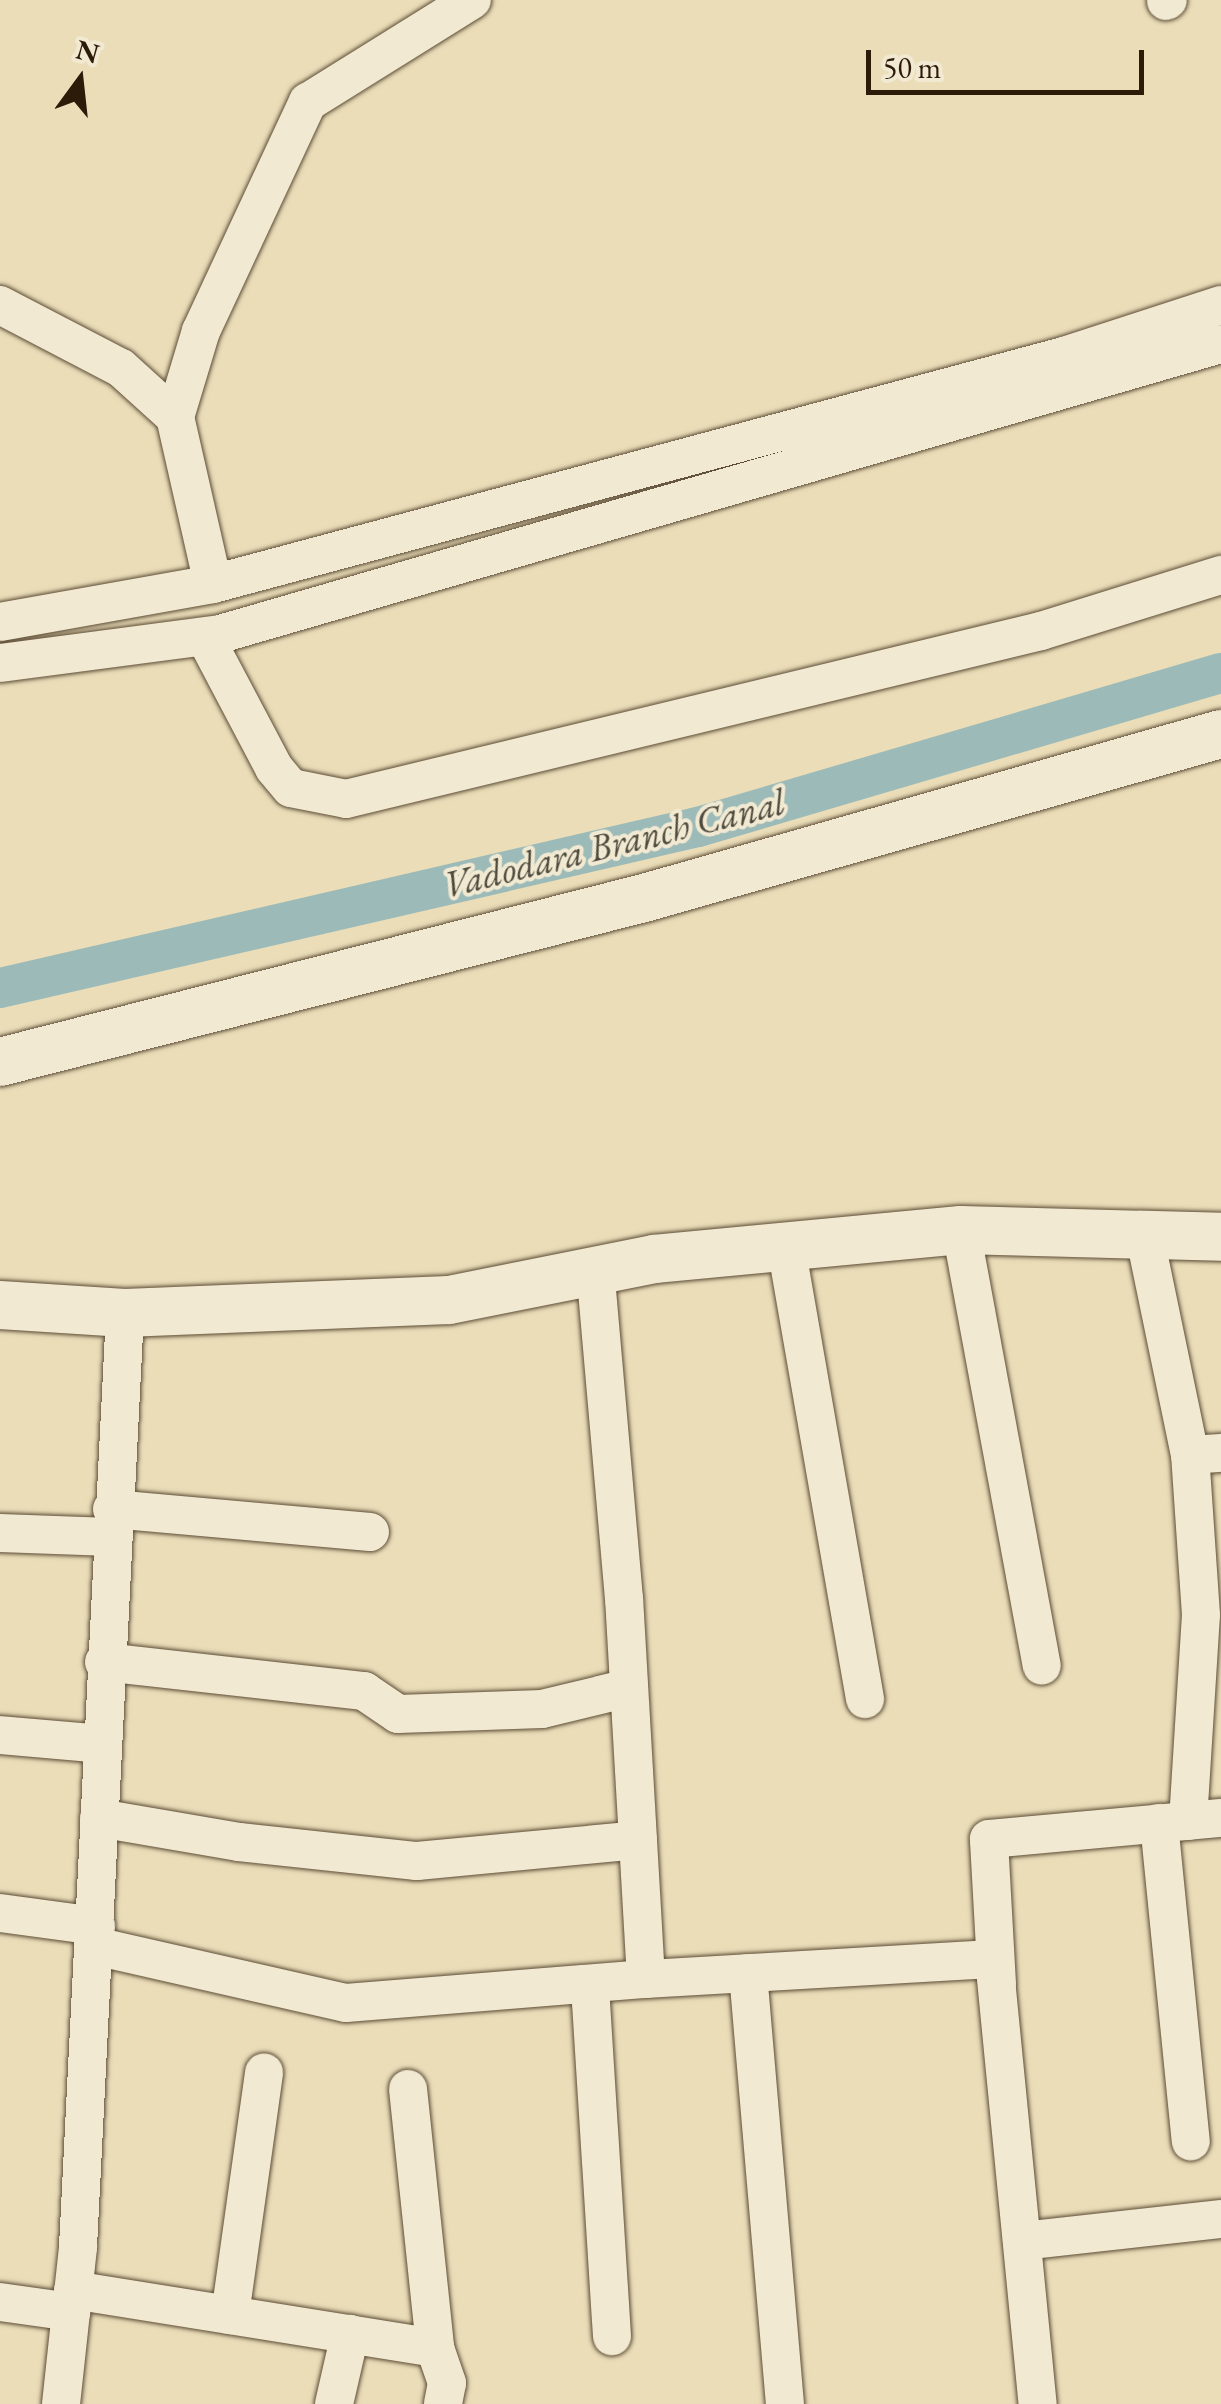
<!DOCTYPE html>
<style>
body{margin:0}
#map{position:relative;width:1221px;height:2404px;overflow:hidden;background:#eaddb8;font-family:"EB Garamond",serif}
div>[style]{position:absolute}
.canal>*{height:40px;margin:-20px;padding:0 20px;transform-origin:20px;border-radius:20px;background:#9bbab8}
.roads{filter:drop-shadow(0 0 2px #5c4c36) drop-shadow(0 0 2px #5c4c36)}
.minor>*{height:38px;margin:-19px;padding:0 19px;transform-origin:19px;border-radius:19px;background:#f1e9d1}
.tertiary>*{height:48px;margin:-24px;padding:0 24px;transform-origin:24px;border-radius:24px;background:#f1e9d1}
span{translate:-50% -50%;white-space:nowrap;text-align:center;line-height:1.15;-webkit-text-stroke:8px #f1e9d1;paint-order:stroke}
.water-label{font-size:38px;color:#4e4b3e;font-style:italic}
.north{position:absolute;left:30px;top:30px;width:100px;height:100px;-webkit-text-stroke:8px #f1e9d1;paint-order:stroke;rotate:15deg;font-size:28px;font-weight:700;line-height:40px;text-align:center;color:#2d1b0a}
.north::after{content:'';display:block;margin:auto;width:35px;height:45px;background:#2d1b0a;clip-path:polygon(50% 0,100% 100%,50% 72%,0 100%)}
.scale{position:absolute;left:866px;top:50px;width:278px;height:45px;box-sizing:border-box;border:5px solid #2d1b0a;border-top:0;padding-left:12px;font-size:30px;line-height:35px;white-space:nowrap;color:#2d1b0a;-webkit-text-stroke:8px #f1e9d1;paint-order:stroke}
</style>
<div id="map">
<div class="canal">
<div style="left:0;top:988px;width:716px;rotate:-12.99deg"></div>
<div style="left:698px;top:827px;width:545px;rotate:-16.41deg"></div>
</div>
<div class="roads">
<div class="minor">
<div style="left:1166px;top:1px;width:2px;rotate:-27deg"></div>
<div style="left:0;top:305px;width:136px;rotate:27.5deg"></div>
<div style="left:121px;top:368px;width:73px;rotate:42.2deg"></div>
<div style="left:213px;top:584px;width:171px;rotate:-102.8deg"></div>
<div style="left:175px;top:417px;width:90px;rotate:-73.2deg"></div>
<div style="left:201px;top:331px;width:253px;rotate:-65deg"></div>
<div style="left:308px;top:102px;width:193px;rotate:-31.9deg"></div>
<div style="left:0;top:622px;width:216px;rotate:-10.1deg"></div>
<div style="left:213px;top:584px;width:881px;rotate:-15deg"></div>
<div style="left:1064px;top:356px;width:165px;rotate:-18deg"></div>
<div style="left:205px;top:637px;width:148px;rotate:62.2deg"></div>
<div style="left:274px;top:768px;width:26px;rotate:50deg"></div>
<div style="left:291px;top:788px;width:56px;rotate:11.3deg"></div>
<div style="left:346px;top:799px;width:715px;rotate:-13.59deg"></div>
<div style="left:1041px;top:631px;width:189px;rotate:-17.3deg"></div>
<div style="left:0;top:663px;width:222px;rotate:-7.5deg"></div>
<div style="left:220px;top:634px;width:1042px;rotate:-16.16deg"></div>
<div style="left:961px;top:1230px;width:443px;rotate:79.5deg"></div>
<div style="left:1144px;top:1233px;width:227px;rotate:78.3deg"></div>
<div style="left:1190px;top:1455px;width:31px;rotate:-4deg"></div>
<div style="left:786px;top:1246px;width:460px;rotate:80.1deg"></div>
<div style="left:112px;top:1509px;width:259px;rotate:5.1deg"></div>
<div style="left:0;top:1533px;width:111px;rotate:2.1deg"></div>
<div style="left:104px;top:1662px;width:262px;rotate:6.4deg"></div>
<div style="left:364px;top:1691px;width:41px;rotate:34.1deg"></div>
<div style="left:398px;top:1714px;width:144px;rotate:-2deg"></div>
<div style="left:542px;top:1709px;width:89px;rotate:-13.6deg"></div>
<div style="left:0;top:1735px;width:102px;rotate:5deg"></div>
<div style="left:99px;top:1818px;width:142px;rotate:9.7deg"></div>
<div style="left:239px;top:1842px;width:179px;rotate:6.1deg"></div>
<div style="left:417px;top:1861px;width:222px;rotate:-5.4deg"></div>
<div style="left:1188px;top:1821px;width:206px;rotate:-86.4deg"></div>
<div style="left:1201px;top:1615px;width:160px;rotate:-93.9deg"></div>
<div style="left:1159px;top:1823px;width:320px;rotate:84.3deg"></div>
<div style="left:0;top:1913px;width:97px;rotate:7.7deg"></div>
<div style="left:95px;top:1946px;width:257px;rotate:12.8deg"></div>
<div style="left:346px;top:2003px;width:301px;rotate:-4.6deg"></div>
<div style="left:646px;top:1979px;width:381px;rotate:-93.3deg"></div>
<div style="left:624px;top:1599px;width:330px;rotate:-95deg"></div>
<div style="left:748px;top:1973px;width:433px;rotate:85.1deg"></div>
<div style="left:646px;top:1979px;width:349px;rotate:-3.3deg"></div>
<div style="left:994px;top:1959px;width:447px;rotate:84.4deg"></div>
<div style="left:997px;top:1984px;width:145px;rotate:-93.2deg"></div>
<div style="left:989px;top:1839px;width:233px;rotate:-5.2deg"></div>
<div style="left:590px;top:1987px;width:350px;rotate:86.4deg"></div>
<div style="left:408px;top:2089px;width:260px;rotate:84deg"></div>
<div style="left:1022px;top:2241px;width:200px;rotate:-6.3deg"></div>
<div style="left:73px;top:2290px;width:367px;rotate:9.1deg"></div>
<div style="left:435px;top:2348px;width:37px;rotate:71deg"></div>
<div style="left:447px;top:2383px;width:21px;rotate:101deg"></div>
<div style="left:0;top:2302px;width:72px;rotate:8deg"></div>
<div style="left:230px;top:2315px;width:245px;rotate:-82deg"></div>
<div style="left:61px;top:2404px;width:158px;rotate:-83.8deg"></div>
<div style="left:78px;top:2247px;width:935px;rotate:-87.12deg"></div>
<div style="left:334px;top:2404px;width:72px;rotate:-77.1deg"></div>
</div>
<div class="tertiary">
<div style="left:0;top:1062px;width:665px;rotate:-14.29deg"></div>
<div style="left:644px;top:898px;width:600px;rotate:-15.87deg"></div>
<div style="left:0;top:1305px;width:125px;rotate:3.7deg"></div>
<div style="left:125px;top:1313px;width:324px;rotate:-2.3deg"></div>
<div style="left:449px;top:1300px;width:209px;rotate:-11.3deg"></div>
<div style="left:654px;top:1259px;width:308px;rotate:-5.4deg"></div>
<div style="left:961px;top:1230px;width:260px;rotate:1.5deg"></div>
</div>
</div>
<div class="water-label">
<span style="left:614px;top:843px;rotate:-14deg">Vadodara Branch Canal</span>
</div>
<div class="north">N</div>
<div class="scale">50 m</div>
</div>
